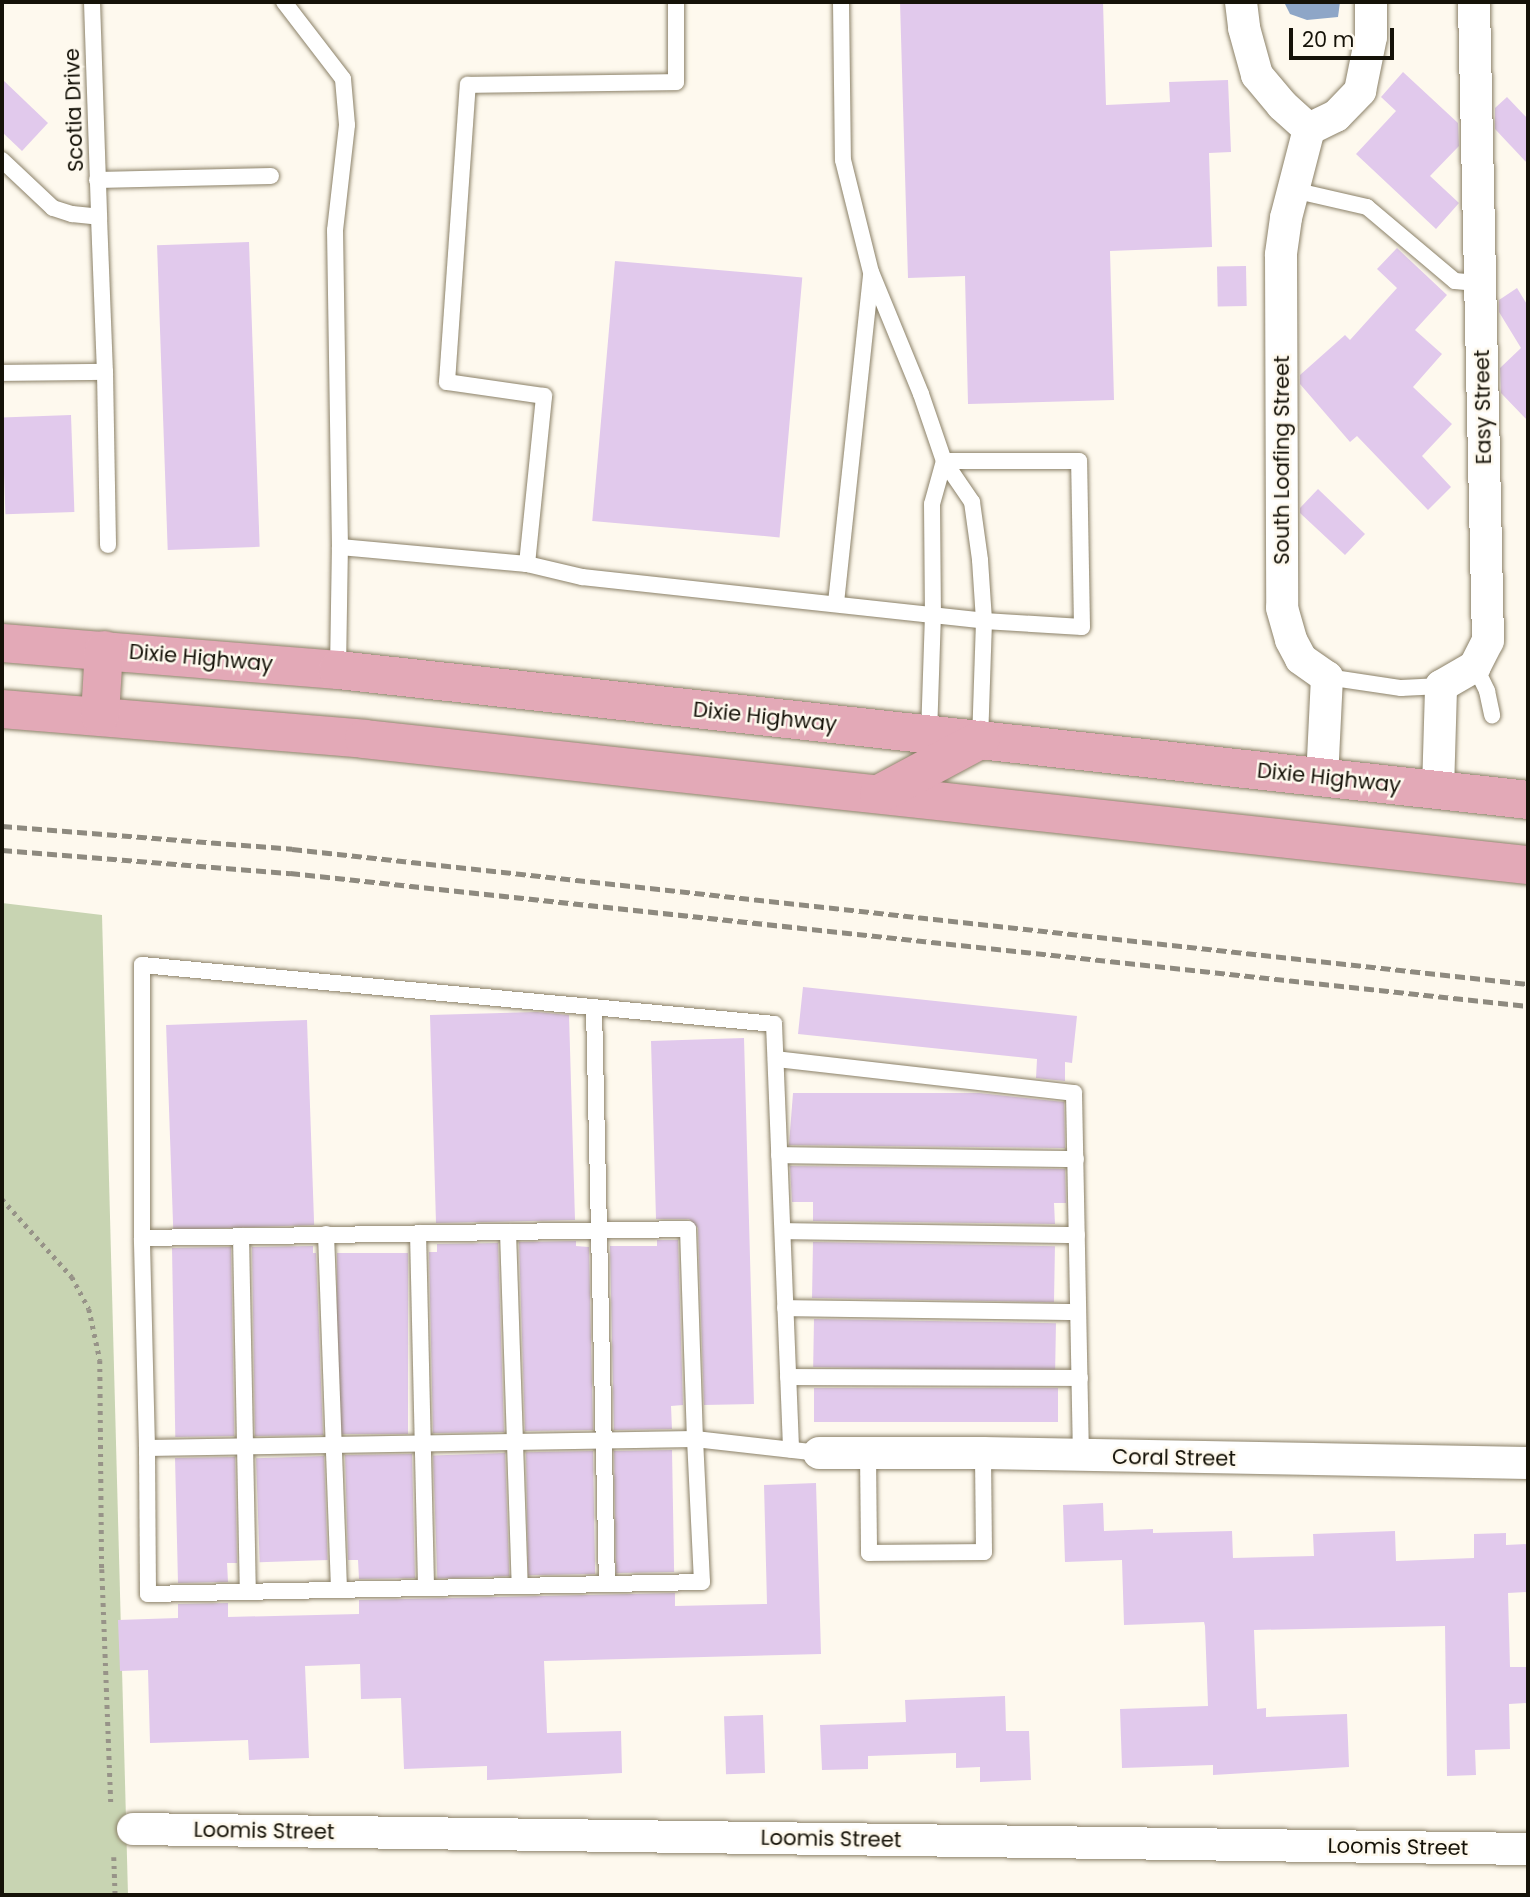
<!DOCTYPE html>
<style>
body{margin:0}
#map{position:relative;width:1530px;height:1897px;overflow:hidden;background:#fef9ee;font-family:Poppins,sans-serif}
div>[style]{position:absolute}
.green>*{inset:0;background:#c8d4b2}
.water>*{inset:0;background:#8ea6c7}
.building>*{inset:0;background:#e1c9ec;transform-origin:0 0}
.path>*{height:4.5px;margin-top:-2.25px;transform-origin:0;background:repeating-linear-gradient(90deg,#979388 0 3.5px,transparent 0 8.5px)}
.roads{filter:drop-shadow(0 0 2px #8b8168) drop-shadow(0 0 2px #8b8168)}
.lane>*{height:16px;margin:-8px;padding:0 8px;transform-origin:8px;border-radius:8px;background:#fff}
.street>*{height:32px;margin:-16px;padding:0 16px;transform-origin:16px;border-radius:16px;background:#fff}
.primary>*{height:38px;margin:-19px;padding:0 19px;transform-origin:19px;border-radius:19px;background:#e3a9b7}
.rail>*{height:5px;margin-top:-2.5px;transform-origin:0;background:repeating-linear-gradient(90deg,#8e8a7f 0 10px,transparent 0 15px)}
span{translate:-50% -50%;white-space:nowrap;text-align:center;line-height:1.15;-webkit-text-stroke:5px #fef9ee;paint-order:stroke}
.street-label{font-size:21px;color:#151208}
.frame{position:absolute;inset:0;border:4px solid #151208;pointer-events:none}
.scale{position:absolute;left:1289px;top:28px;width:105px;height:32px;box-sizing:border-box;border:4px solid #151208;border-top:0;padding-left:9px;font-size:21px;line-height:24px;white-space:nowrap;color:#151208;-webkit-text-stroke:5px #fef9ee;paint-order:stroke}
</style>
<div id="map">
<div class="green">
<div style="clip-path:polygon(2px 903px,102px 915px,128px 1895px,2px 1895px)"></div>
</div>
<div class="water">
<div style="clip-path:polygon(1284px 2px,1340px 2px,1338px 17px,1307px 20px,1290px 14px)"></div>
</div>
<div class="building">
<div style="clip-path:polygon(900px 2px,1103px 2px,1106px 105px,1170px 102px,1169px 82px,1228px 80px,1231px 152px,1209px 153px,1212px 247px,1110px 251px,1114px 400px,968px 404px,965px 276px,908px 278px)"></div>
<div style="clip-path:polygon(1403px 72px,1458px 123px,1459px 146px,1430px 176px,1459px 203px,1436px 229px,1356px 154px,1396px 111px,1381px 97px)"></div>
<div style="clip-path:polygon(2px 79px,48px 123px,22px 151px,2px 132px)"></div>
<div style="clip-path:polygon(1507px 97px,1528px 119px,1528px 164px,1495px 129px,1495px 108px)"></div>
<div style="left:249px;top:242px;width:305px;height:92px;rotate:88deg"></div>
<div style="clip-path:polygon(1397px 248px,1447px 295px,1415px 330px,1442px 354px,1413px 387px,1452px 424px,1422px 456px,1451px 487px,1428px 510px,1357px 436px,1350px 442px,1300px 384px,1300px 375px,1345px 335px,1350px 340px,1397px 288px,1377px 269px)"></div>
<div style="left:615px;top:261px;width:188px;height:261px;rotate:5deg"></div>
<div style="left:1246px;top:266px;width:40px;height:29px;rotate:89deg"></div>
<div style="clip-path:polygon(1517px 288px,1528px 306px,1528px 421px,1501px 393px,1500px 368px,1521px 348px,1499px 312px,1499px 300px)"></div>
<div style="left:71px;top:415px;width:97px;height:69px;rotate:88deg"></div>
<div style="clip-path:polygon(1318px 489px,1365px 534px,1345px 555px,1300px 513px,1300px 508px)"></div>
<div style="clip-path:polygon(803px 987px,1077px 1016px,1072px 1063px,1065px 1062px,1065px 1081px,1036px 1078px,1037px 1059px,798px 1034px)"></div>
<div style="clip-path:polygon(537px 1012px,569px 1015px,575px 1220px,436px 1223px,430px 1015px)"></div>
<div style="left:307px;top:1020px;width:205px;height:141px;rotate:88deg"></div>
<div style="clip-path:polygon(744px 1038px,754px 1404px,704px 1405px,698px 1228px,689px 1219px,656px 1219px,651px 1041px)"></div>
<div style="clip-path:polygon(793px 1093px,979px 1093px,1064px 1102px,1065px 1148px,789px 1145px)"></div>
<div style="clip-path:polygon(790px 1166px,1065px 1169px,1066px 1203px,1054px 1203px,1055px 1224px,813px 1221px,813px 1202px,792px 1202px)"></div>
<div style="clip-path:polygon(657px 1240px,678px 1240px,683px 1405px,671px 1406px,672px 1429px,614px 1430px,610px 1246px,657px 1246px)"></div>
<div style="clip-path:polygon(576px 1241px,576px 1246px,589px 1247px,593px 1430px,525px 1431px,519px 1242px)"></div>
<div style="left:813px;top:1242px;width:242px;height:56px;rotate:1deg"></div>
<div style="clip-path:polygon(498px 1243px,504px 1432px,433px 1433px,429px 1252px,437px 1252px,437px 1244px)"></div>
<div style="clip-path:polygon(313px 1246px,313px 1253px,316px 1253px,323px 1435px,255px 1436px,252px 1247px)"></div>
<div style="left:231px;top:1247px;width:189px;height:59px;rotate:89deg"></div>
<div style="left:337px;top:1253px;width:71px;height:181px"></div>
<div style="left:814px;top:1319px;width:242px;height:48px;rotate:1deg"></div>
<div style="left:814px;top:1388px;width:244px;height:34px"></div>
<div style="left:672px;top:1450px;width:122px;height:58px;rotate:89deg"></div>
<div style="left:593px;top:1451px;width:123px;height:67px;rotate:89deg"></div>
<div style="left:505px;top:1453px;width:123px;height:72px;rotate:88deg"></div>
<div style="clip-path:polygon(412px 1454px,415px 1578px,359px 1579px,358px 1560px,348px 1560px,345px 1455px)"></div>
<div style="left:324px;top:1456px;width:104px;height:68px;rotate:88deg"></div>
<div style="clip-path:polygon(235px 1457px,237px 1563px,227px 1563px,228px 1582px,178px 1583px,175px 1458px)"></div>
<div style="clip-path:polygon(816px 1483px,821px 1654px,544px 1661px,547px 1733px,621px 1731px,622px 1773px,487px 1780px,487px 1766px,404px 1769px,401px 1698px,361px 1699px,360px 1664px,305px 1666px,309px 1758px,249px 1760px,248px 1740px,150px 1743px,148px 1670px,120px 1671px,118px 1620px,178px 1618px,178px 1604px,228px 1603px,228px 1617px,359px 1614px,359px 1600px,675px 1593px,675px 1606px,767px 1604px,764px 1485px)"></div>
<div style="clip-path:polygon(1103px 1503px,1104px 1531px,1153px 1529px,1153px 1533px,1232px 1531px,1233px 1558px,1314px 1556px,1313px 1534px,1395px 1531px,1396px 1561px,1474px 1558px,1474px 1534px,1506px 1533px,1506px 1545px,1528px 1544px,1528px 1592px,1508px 1593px,1510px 1667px,1528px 1667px,1528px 1703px,1509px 1704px,1510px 1749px,1475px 1750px,1476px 1775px,1447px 1776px,1445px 1626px,1254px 1630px,1257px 1709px,1266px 1708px,1266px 1717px,1347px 1714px,1349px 1767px,1213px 1775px,1213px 1765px,1122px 1768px,1120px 1709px,1208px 1706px,1205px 1626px,1204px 1622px,1124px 1625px,1122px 1560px,1065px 1562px,1063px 1505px)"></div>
<div style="clip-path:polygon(1005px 1696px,1006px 1731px,1029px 1731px,1031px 1780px,980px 1782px,980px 1767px,956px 1768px,956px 1753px,868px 1756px,868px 1769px,822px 1770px,820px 1725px,906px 1722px,905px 1700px)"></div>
<div style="left:763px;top:1715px;width:58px;height:39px;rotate:88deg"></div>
</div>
<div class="path">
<div style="left:2px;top:1199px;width:105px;rotate:48.1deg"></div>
<div style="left:72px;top:1277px;width:36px;rotate:62deg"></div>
<div style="left:89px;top:1309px;width:52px;rotate:77.8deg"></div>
<div style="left:100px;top:1360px;width:209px;rotate:89.5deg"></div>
<div style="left:102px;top:1569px;width:234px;rotate:87.8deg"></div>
<div style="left:114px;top:1857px;width:38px;rotate:88deg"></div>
</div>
<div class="roads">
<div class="lane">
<div style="left:92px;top:2px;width:215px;rotate:88.1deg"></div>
<div style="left:284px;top:2px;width:97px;rotate:52.5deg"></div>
<div style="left:343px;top:79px;width:46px;rotate:85deg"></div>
<div style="left:347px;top:125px;width:106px;rotate:96.5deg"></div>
<div style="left:335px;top:230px;width:317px;rotate:89.1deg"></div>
<div style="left:841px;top:2px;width:158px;rotate:89.3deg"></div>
<div style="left:843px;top:160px;width:115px;rotate:76deg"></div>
<div style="left:871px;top:272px;width:132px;rotate:67.7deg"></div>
<div style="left:921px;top:394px;width:71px;rotate:71.1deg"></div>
<div style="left:944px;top:461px;width:45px;rotate:105.6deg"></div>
<div style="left:932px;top:504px;width:110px;rotate:89.5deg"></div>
<div style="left:933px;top:614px;width:121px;rotate:91.9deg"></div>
<div style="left:2px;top:160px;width:70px;rotate:43.3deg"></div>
<div style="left:53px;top:208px;width:20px;rotate:18deg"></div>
<div style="left:72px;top:214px;width:27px;rotate:6deg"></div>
<div style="left:99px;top:217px;width:155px;rotate:87.8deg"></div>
<div style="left:97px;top:180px;width:174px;rotate:-1.3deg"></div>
<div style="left:1293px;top:190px;width:76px;rotate:12.9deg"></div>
<div style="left:1367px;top:207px;width:115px;rotate:40.1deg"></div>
<div style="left:1455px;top:281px;width:25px;rotate:5deg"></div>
<div style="left:2px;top:373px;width:103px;rotate:-0.6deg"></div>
<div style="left:105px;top:372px;width:173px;rotate:89deg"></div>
<div style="left:527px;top:564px;width:57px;rotate:13.3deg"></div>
<div style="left:582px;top:577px;width:404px;rotate:6.2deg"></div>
<div style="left:984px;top:621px;width:98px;rotate:3.5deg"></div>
<div style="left:1082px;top:627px;width:166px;rotate:-91deg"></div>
<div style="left:1079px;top:461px;width:135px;rotate:180deg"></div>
<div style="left:944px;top:461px;width:50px;rotate:55.7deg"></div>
<div style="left:972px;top:502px;width:59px;rotate:82.1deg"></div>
<div style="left:980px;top:560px;width:61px;rotate:86.2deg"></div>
<div style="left:984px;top:621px;width:119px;rotate:91.9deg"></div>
<div style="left:836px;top:603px;width:330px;rotate:-83.9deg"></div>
<div style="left:1475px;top:666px;width:28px;rotate:64deg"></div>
<div style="left:1487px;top:691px;width:25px;rotate:78deg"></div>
<div style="left:338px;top:670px;width:123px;rotate:-89.1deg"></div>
<div style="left:340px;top:547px;width:188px;rotate:5.2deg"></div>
<div style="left:527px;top:564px;width:169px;rotate:-84.2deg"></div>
<div style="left:544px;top:396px;width:98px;rotate:-171.8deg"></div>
<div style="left:447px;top:382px;width:298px;rotate:-86deg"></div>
<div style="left:468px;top:85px;width:208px;rotate:-0.8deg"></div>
<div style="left:676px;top:82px;width:80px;rotate:-90deg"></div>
<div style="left:1327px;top:677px;width:75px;rotate:8.5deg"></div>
<div style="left:1401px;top:688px;width:40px;rotate:-2.9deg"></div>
<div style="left:594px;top:1008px;width:576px;rotate:88.71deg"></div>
<div style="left:776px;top:1059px;width:300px;rotate:6.5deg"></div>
<div style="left:1074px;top:1093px;width:364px;rotate:88.9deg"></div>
<div style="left:779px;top:1155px;width:297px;rotate:0.8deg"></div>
<div style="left:783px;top:1231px;width:294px;rotate:0.8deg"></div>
<div style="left:508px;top:1232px;width:354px;rotate:88.1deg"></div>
<div style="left:418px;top:1233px;width:355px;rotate:88.7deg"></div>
<div style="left:326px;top:1234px;width:356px;rotate:87.9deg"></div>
<div style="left:241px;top:1236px;width:356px;rotate:88.9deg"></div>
<div style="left:142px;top:1238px;width:273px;rotate:-90deg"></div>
<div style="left:142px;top:965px;width:635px;rotate:5.33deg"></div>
<div style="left:774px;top:1024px;width:426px;rotate:87.7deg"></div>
<div style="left:785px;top:1308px;width:293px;rotate:0.8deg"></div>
<div style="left:788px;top:1377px;width:292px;rotate:0.2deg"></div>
<div style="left:147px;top:1448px;width:210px;rotate:-91.4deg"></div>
<div style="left:142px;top:1238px;width:546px;rotate:-0.94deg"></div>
<div style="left:688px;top:1229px;width:210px;rotate:88.1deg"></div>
<div style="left:695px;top:1439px;width:143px;rotate:87.2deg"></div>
<div style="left:702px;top:1582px;width:554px;rotate:178.76deg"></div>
<div style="left:148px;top:1594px;width:146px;rotate:-90.4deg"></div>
<div style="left:147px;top:1448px;width:548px;rotate:-0.94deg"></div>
<div style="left:695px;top:1439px;width:125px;rotate:6.4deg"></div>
<div style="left:868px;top:1454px;width:99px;rotate:89.4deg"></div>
<div style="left:869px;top:1553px;width:115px;rotate:-0.5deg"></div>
<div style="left:984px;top:1552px;width:99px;rotate:-90.6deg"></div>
</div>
<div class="street">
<div style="left:1241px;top:2px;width:26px;rotate:83deg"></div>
<div style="left:1244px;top:28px;width:49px;rotate:74.5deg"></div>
<div style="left:1257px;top:75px;width:39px;rotate:50deg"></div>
<div style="left:1282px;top:105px;width:36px;rotate:42deg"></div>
<div style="left:1309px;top:129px;width:92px;rotate:104.5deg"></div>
<div style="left:1286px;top:218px;width:37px;rotate:98deg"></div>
<div style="left:1281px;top:255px;width:353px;rotate:89.8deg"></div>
<div style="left:1282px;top:608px;width:33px;rotate:74deg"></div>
<div style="left:1291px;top:640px;width:21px;rotate:62deg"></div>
<div style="left:1301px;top:659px;width:32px;rotate:35deg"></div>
<div style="left:1327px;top:677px;width:101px;rotate:92.8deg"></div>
<div style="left:1309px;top:129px;width:30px;rotate:-26deg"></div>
<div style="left:1336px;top:116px;width:35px;rotate:-46deg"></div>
<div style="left:1360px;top:91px;width:55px;rotate:-78.5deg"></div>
<div style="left:1371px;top:37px;width:35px;rotate:-90deg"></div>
<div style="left:1438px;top:790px;width:104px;rotate:-88.3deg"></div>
<div style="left:1441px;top:686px;width:39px;rotate:-30deg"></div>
<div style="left:1475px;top:666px;width:28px;rotate:-63deg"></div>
<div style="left:1488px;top:641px;width:639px;rotate:-91.26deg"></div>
<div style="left:819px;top:1453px;width:164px"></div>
<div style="left:983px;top:1453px;width:545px;rotate:1.05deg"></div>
<div style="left:133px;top:1829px;width:1395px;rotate:0.82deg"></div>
</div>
<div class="primary">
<div style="left:2px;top:643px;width:337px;rotate:4.6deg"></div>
<div style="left:338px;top:670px;width:1197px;rotate:6.23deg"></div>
<div style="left:2px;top:709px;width:363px;rotate:4.7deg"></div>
<div style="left:364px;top:739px;width:1171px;rotate:6.18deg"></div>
<div style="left:100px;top:715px;width:65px;rotate:-86.5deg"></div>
<div style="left:879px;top:794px;width:115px;rotate:-28.1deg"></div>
</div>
</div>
<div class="rail">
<div style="left:2px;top:826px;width:291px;rotate:4.5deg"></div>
<div style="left:292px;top:849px;width:1243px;rotate:6.23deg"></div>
<div style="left:2px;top:850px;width:289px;rotate:4.6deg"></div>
<div style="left:290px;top:873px;width:1245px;rotate:6.13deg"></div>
</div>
<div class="street-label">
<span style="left:74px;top:110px;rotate:-92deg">Scotia Drive</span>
<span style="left:1483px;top:407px;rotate:-91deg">Easy Street</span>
<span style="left:1282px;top:460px;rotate:-90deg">South Loafing Street</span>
<span style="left:201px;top:658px;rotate:5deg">Dixie Highway</span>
<span style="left:765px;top:717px;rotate:6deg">Dixie Highway</span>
<span style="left:1329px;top:778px;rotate:6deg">Dixie Highway</span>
<span style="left:1174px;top:1458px;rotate:1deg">Coral Street</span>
<span style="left:264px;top:1831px;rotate:1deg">Loomis Street</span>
<span style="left:831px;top:1839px;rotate:1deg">Loomis Street</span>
<span style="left:1398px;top:1847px;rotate:1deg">Loomis Street</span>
</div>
<div class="frame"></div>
<div class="scale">20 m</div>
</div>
